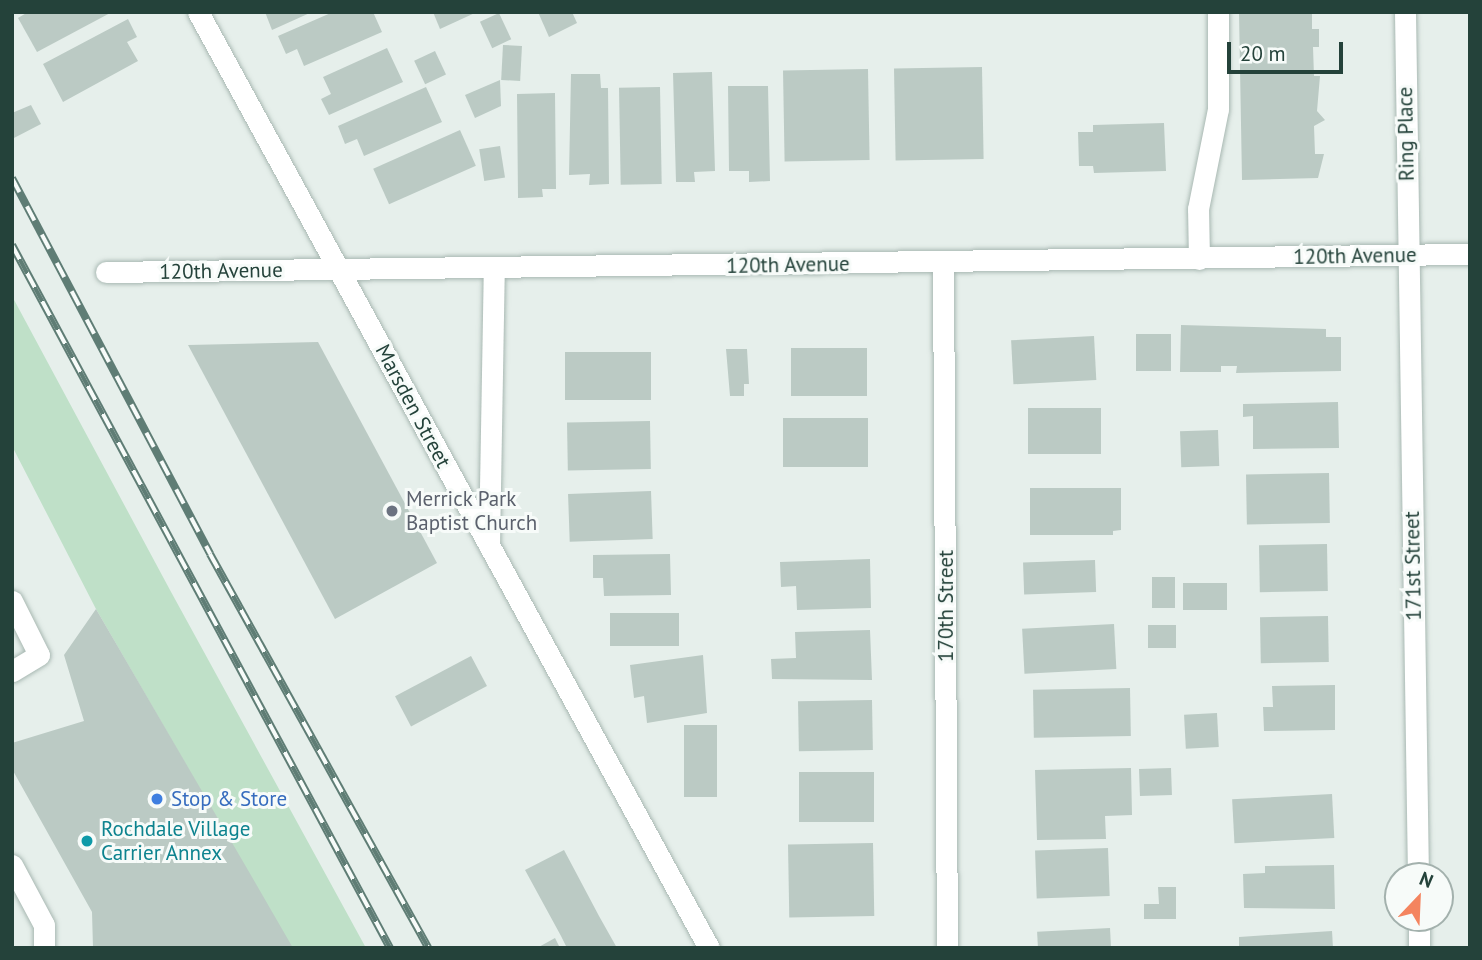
<!DOCTYPE html>
<style>
body{margin:0}
#map{position:relative;width:1482px;height:960px;overflow:hidden;background:#e6efeb;font-family:"PT Sans",sans-serif}
div>[style]{position:absolute}
.green>*{inset:0;background:#bfe0c8}
.building>*{inset:0;background:#bbcac4;transform-origin:0 0}
.roads{filter:drop-shadow(0 0 2px #a8b8b2) drop-shadow(0 0 2px #a8b8b2)}
.lane>*{height:21px;margin:-10.5px;padding:0 10.5px;transform-origin:10.5px;border-radius:10.5px;background:#fff}
.street>*{height:21px;margin:-10.5px;padding:0 10.5px;transform-origin:10.5px;border-radius:10.5px;background:#fff}
.rail>*{height:8px;margin-top:-4px;transform-origin:0;background:repeating-linear-gradient(90deg,#f7fbf9 0 16px,#5f7d75 0 32px);box-sizing:border-box;border-block:2px solid #5f7d75}
.dots>*{width:19px;height:19px;translate:-50% -50%;box-sizing:border-box;border:4px solid #f7fbf9;border-radius:50%}
span{translate:-50% -50%;white-space:nowrap;text-align:center;line-height:1.15;-webkit-text-stroke:6px #f7fbf9;paint-order:stroke}
.street-label{font-size:21px;color:#24423a}
.worship-label{font-size:21px;color:#5b616d}
.left{translate:0 -50%;text-align:left}
.shop-label{font-size:21px;color:#366cbe}
.culture-label{font-size:21px;color:#0d838f}
.frame{position:absolute;inset:0;border:14px solid #24423a;pointer-events:none}
.north{position:absolute;left:1384px;top:862px;width:70px;height:70px;box-sizing:border-box;background:#f7fbf9;border:2px solid #a3b1ad;border-radius:50%;rotate:23deg;font-size:19px;font-weight:700;line-height:28px;text-align:center;color:#24423a}
.north::after{content:'';display:block;margin:auto;width:24px;height:32px;background:#f4845f;clip-path:polygon(50% 0,100% 100%,50% 72%,0 100%)}
.scale{position:absolute;left:1227px;top:42px;width:116px;height:32px;box-sizing:border-box;border:4px solid #24423a;border-top:0;padding-left:9px;font-size:21px;line-height:24px;white-space:nowrap;color:#24423a;-webkit-text-stroke:5px #f7fbf9;paint-order:stroke}
</style>
<div id="map">
<div class="green">
<div style="clip-path:polygon(12px 296px,170px 590px,366px 948px,292px 948px,96px 609px,12px 446px)"></div>
</div>
<div class="building">
<div style="clip-path:polygon(28px 12px,112px 12px,37px 52px,18px 18px)"></div>
<div style="clip-path:polygon(265px 12px,312px 12px,272px 30px)"></div>
<div style="clip-path:polygon(333px 12px,373px 12px,382px 32px,304px 66px,297px 49px,286px 54px,278px 36px)"></div>
<div style="clip-path:polygon(433px 12px,477px 12px,440px 29px)"></div>
<div style="clip-path:polygon(538px 12px,572px 12px,577px 23px,549px 37px)"></div>
<div style="clip-path:polygon(1239px 12px,1312px 12px,1312px 29px,1319px 29px,1319px 47px,1313px 47px,1314px 76px,1320px 76px,1317px 111px,1325px 120px,1314px 126px,1315px 154px,1324px 154px,1318px 178px,1242px 180px)"></div>
<div style="left:499px;top:13px;width:29px;height:21px;rotate:65deg"></div>
<div style="clip-path:polygon(128px 19px,137px 37px,127px 42px,138px 61px,63px 102px,43px 64px)"></div>
<div style="left:503px;top:45px;width:19px;height:35px;rotate:3deg"></div>
<div style="clip-path:polygon(387px 48px,403px 82px,329px 115px,321px 99px,331px 94px,323px 77px)"></div>
<div style="left:435px;top:51px;width:26px;height:23px;rotate:65deg"></div>
<div style="left:982px;top:67px;width:92px;height:88px;rotate:89deg"></div>
<div style="left:868px;top:69px;width:91px;height:85px;rotate:89deg"></div>
<div style="clip-path:polygon(712px 72px,715px 171px,694px 172px,695px 182px,676px 182px,673px 73px)"></div>
<div style="clip-path:polygon(571px 74px,600px 74px,601px 88px,608px 88px,609px 184px,589px 185px,590px 174px,569px 175px)"></div>
<div style="clip-path:polygon(500px 80px,501px 106px,475px 118px,465px 95px)"></div>
<div style="clip-path:polygon(728px 86px,768px 86px,770px 181px,749px 182px,749px 171px,729px 171px)"></div>
<div style="clip-path:polygon(426px 87px,442px 122px,364px 156px,357px 139px,345px 144px,338px 126px)"></div>
<div style="left:660px;top:87px;width:97px;height:41px;rotate:89deg"></div>
<div style="clip-path:polygon(555px 93px,556px 189px,542px 189px,543px 197px,518px 198px,517px 94px)"></div>
<div style="clip-path:polygon(31px 105px,41px 124px,12px 139px,12px 113px)"></div>
<div style="clip-path:polygon(1164px 123px,1166px 171px,1094px 173px,1093px 166px,1079px 166px,1078px 132px,1093px 132px,1093px 125px)"></div>
<div style="left:460px;top:130px;width:39px;height:95px;rotate:66deg"></div>
<div style="left:500px;top:146px;width:32px;height:21px;rotate:81deg"></div>
<div style="clip-path:polygon(1181px 325px,1326px 329px,1326px 337px,1341px 337px,1341px 371px,1236px 373px,1237px 366px,1221px 366px,1221px 372px,1180px 372px)"></div>
<div style="left:1171px;top:334px;width:37px;height:35px;rotate:90deg"></div>
<div style="left:1094px;top:336px;width:44px;height:83px;rotate:87deg"></div>
<div style="clip-path:polygon(318px 342px,437px 563px,335px 619px,188px 345px)"></div>
<div style="left:867px;top:348px;width:48px;height:76px;rotate:90deg"></div>
<div style="clip-path:polygon(726px 349px,747px 349px,749px 384px,744px 384px,744px 396px,730px 396px)"></div>
<div style="left:651px;top:352px;width:48px;height:86px;rotate:90deg"></div>
<div style="clip-path:polygon(1338px 402px,1339px 448px,1253px 449px,1253px 416px,1243px 417px,1243px 404px)"></div>
<div style="left:1028px;top:408px;width:73px;height:46px"></div>
<div style="left:868px;top:418px;width:49px;height:85px;rotate:90deg"></div>
<div style="left:650px;top:421px;width:48px;height:83px;rotate:89deg"></div>
<div style="left:1218px;top:430px;width:36px;height:38px;rotate:88deg"></div>
<div style="left:1329px;top:473px;width:50px;height:83px;rotate:89deg"></div>
<div style="clip-path:polygon(1030px 488px,1121px 488px,1121px 530px,1113px 531px,1113px 535px,1030px 535px)"></div>
<div style="left:651px;top:491px;width:48px;height:83px;rotate:88deg"></div>
<div style="left:1327px;top:544px;width:47px;height:68px;rotate:89deg"></div>
<div style="clip-path:polygon(670px 554px,671px 595px,604px 596px,603px 578px,593px 578px,593px 555px)"></div>
<div style="clip-path:polygon(870px 559px,871px 608px,797px 610px,796px 586px,781px 587px,780px 562px)"></div>
<div style="left:1095px;top:560px;width:32px;height:72px;rotate:88deg"></div>
<div style="left:1152px;top:577px;width:23px;height:31px"></div>
<div style="left:1183px;top:583px;width:44px;height:27px"></div>
<div style="clip-path:polygon(96px 609px,252px 877px,293px 948px,93px 948px,92px 912px,12px 769px,12px 743px,84px 721px,64px 655px)"></div>
<div style="left:679px;top:613px;width:33px;height:69px;rotate:90deg"></div>
<div style="left:1328px;top:616px;width:46px;height:68px;rotate:89deg"></div>
<div style="left:1114px;top:624px;width:45px;height:92px;rotate:87deg"></div>
<div style="left:1148px;top:625px;width:28px;height:23px"></div>
<div style="clip-path:polygon(870px 630px,872px 680px,772px 679px,771px 659px,796px 658px,795px 632px)"></div>
<div style="clip-path:polygon(703px 655px,707px 713px,647px 723px,644px 696px,634px 698px,630px 665px)"></div>
<div style="left:471px;top:656px;width:34px;height:86px;rotate:62deg"></div>
<div style="clip-path:polygon(1335px 685px,1335px 730px,1264px 731px,1263px 707px,1273px 707px,1272px 686px)"></div>
<div style="left:1130px;top:688px;width:48px;height:97px;rotate:89deg"></div>
<div style="left:872px;top:700px;width:50px;height:74px;rotate:89deg"></div>
<div style="left:1217px;top:713px;width:34px;height:33px;rotate:87deg"></div>
<div style="left:684px;top:725px;width:33px;height:72px"></div>
<div style="clip-path:polygon(1131px 768px,1132px 815px,1105px 816px,1106px 839px,1037px 840px,1035px 770px)"></div>
<div style="left:1171px;top:768px;width:27px;height:32px;rotate:88deg"></div>
<div style="left:799px;top:772px;width:75px;height:50px"></div>
<div style="left:1332px;top:794px;width:44px;height:100px;rotate:87deg"></div>
<div style="left:873px;top:843px;width:73px;height:85px;rotate:89deg"></div>
<div style="left:1108px;top:848px;width:48px;height:73px;rotate:88deg"></div>
<div style="clip-path:polygon(564px 850px,599px 916px,617px 948px,567px 948px,561px 936px,525px 870px)"></div>
<div style="clip-path:polygon(1334px 865px,1335px 909px,1244px 908px,1243px 874px,1265px 873px,1265px 866px)"></div>
<div style="clip-path:polygon(1158px 887px,1176px 887px,1176px 919px,1144px 919px,1144px 904px,1159px 904px)"></div>
<div style="left:1110px;top:928px;width:20px;height:73px;rotate:87deg"></div>
<div style="clip-path:polygon(1332px 931px,1333px 948px,1239px 948px,1239px 937px)"></div>
<div style="clip-path:polygon(555px 938px,560px 948px,537px 948px)"></div>
</div>
<div class="roads">
<div class="lane">
<div style="left:1199px;top:259px;width:50px;rotate:-91.1deg"></div>
<div style="left:1198px;top:209px;width:102px;rotate:-78.7deg"></div>
<div style="left:1218px;top:109px;width:97px;rotate:-90deg"></div>
<div style="left:12px;top:601px;width:60px;rotate:63.4deg"></div>
<div style="left:39px;top:655px;width:31px;rotate:149deg"></div>
</div>
<div class="street">
<div style="left:198px;top:12px;width:1066px;rotate:61.37deg"></div>
<div style="left:1405px;top:12px;width:864px;rotate:89.14deg"></div>
<div style="left:943px;top:263px;width:685px;rotate:89.67deg"></div>
<div style="left:106px;top:272px;width:1364px;rotate:-0.76deg"></div>
<div style="left:489px;top:545px;width:277px;rotate:-89deg"></div>
<div style="left:12px;top:865px;width:68px;rotate:61.9deg"></div>
<div style="left:44px;top:925px;width:23px;rotate:90deg"></div>
<div style="left:1419px;top:918px;width:30px;rotate:90deg"></div>
</div>
</div>
<div class="rail">
<div style="left:12px;top:178px;width:425px;rotate:62.2deg"></div>
<div style="left:210px;top:554px;width:450px;rotate:61deg"></div>
<div style="left:12px;top:245px;width:798px;rotate:61.73deg"></div>
</div>
<div class="dots">
<div style="left:392px;top:511px;background:#6b7280"></div>
<div style="left:157px;top:799px;background:#3f7fe0"></div>
<div style="left:87px;top:841px;background:#0f9aa8"></div>
</div>
<div class="street-label">
<span style="left:1406px;top:134px;rotate:-91deg">Ring Place</span>
<span style="left:1355px;top:256px;rotate:-1deg">120th Avenue</span>
<span style="left:788px;top:265px;rotate:-1deg">120th Avenue</span>
<span style="left:221px;top:271px;rotate:-1deg">120th Avenue</span>
<span style="left:413px;top:406px;rotate:62deg">Marsden Street</span>
<span style="left:1413px;top:566px;rotate:-91deg">171st Street</span>
<span style="left:946px;top:606px;rotate:-90deg">170th Street</span>
</div>
<div class="worship-label">
<span class="left" style="left:406px;top:511px">Merrick Park<br>Baptist Church</span>
</div>
<div class="shop-label">
<span class="left" style="left:171px;top:799px">Stop &amp; Store</span>
</div>
<div class="culture-label">
<span class="left" style="left:101px;top:841px">Rochdale Village<br>Carrier Annex</span>
</div>
<div class="frame"></div>
<div class="north">N</div>
<div class="scale">20 m</div>
</div>
